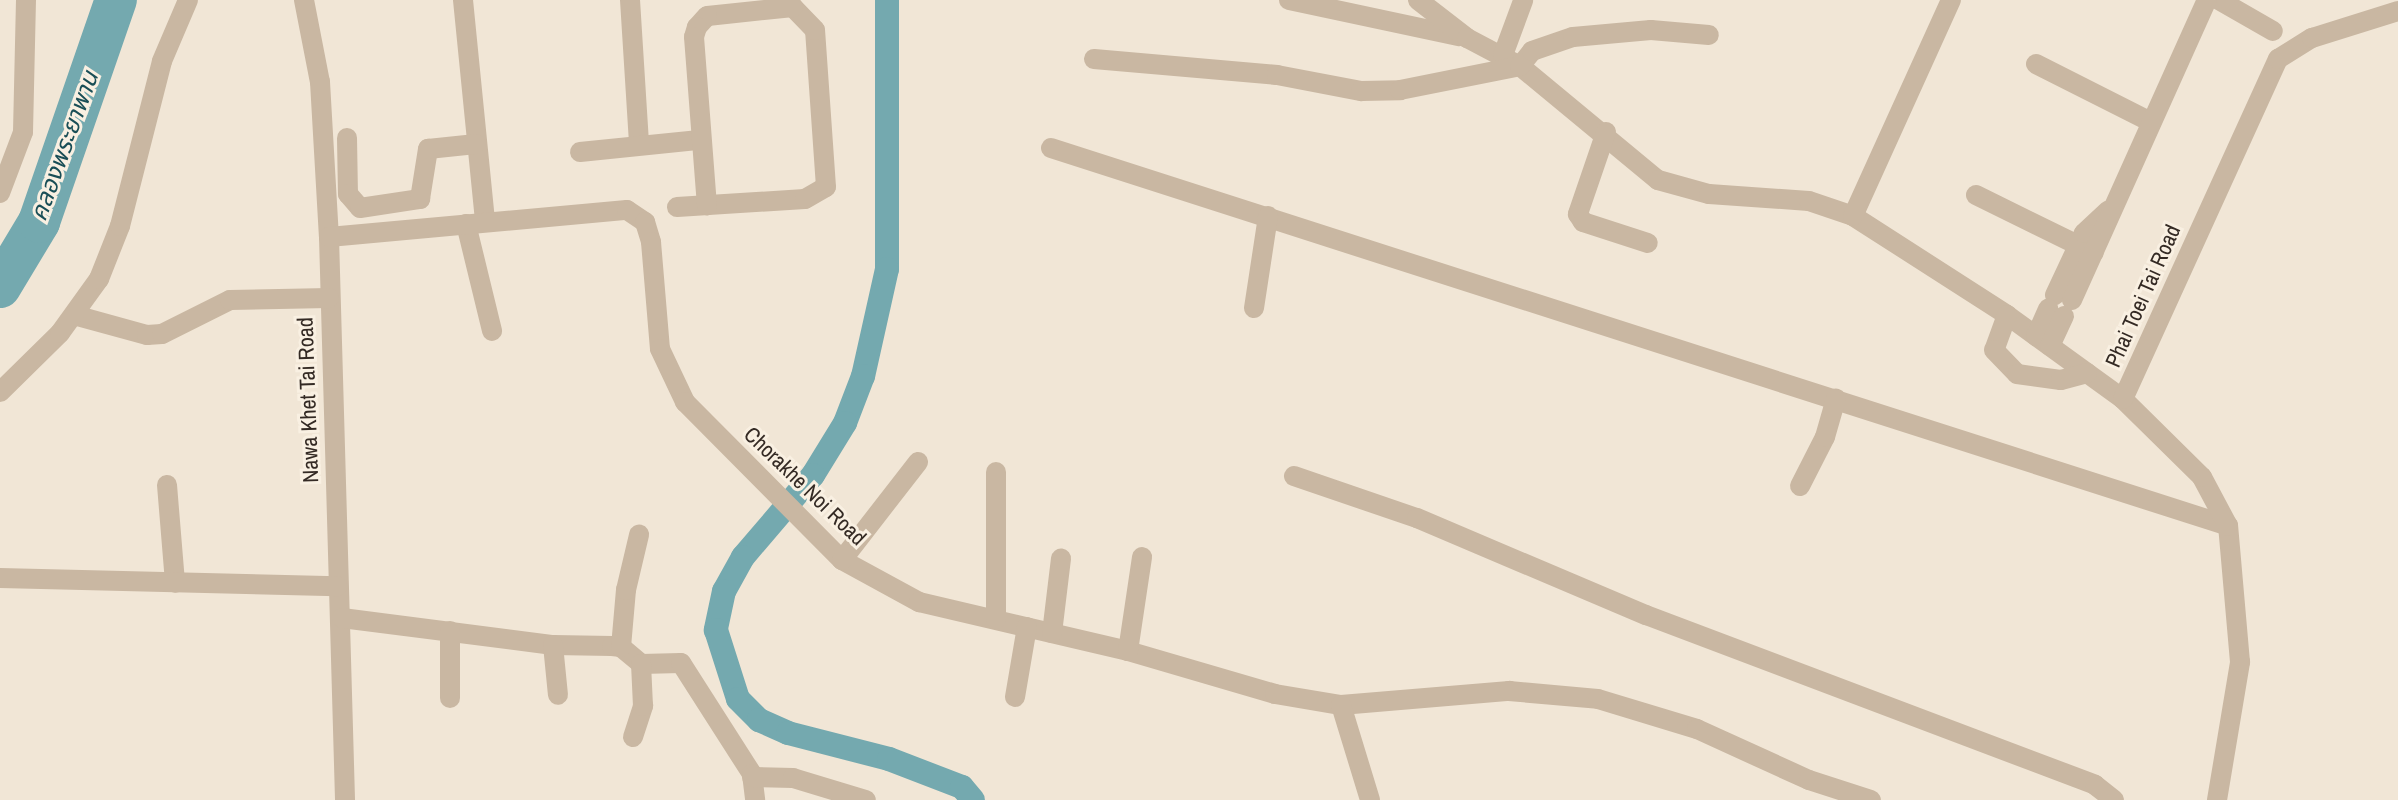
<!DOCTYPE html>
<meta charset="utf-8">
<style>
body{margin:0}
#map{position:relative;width:2398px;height:800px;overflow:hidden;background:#f1e6d6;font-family:"Archivo Narrow","Noto Sans Thai",sans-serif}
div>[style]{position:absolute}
.canal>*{height:24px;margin:-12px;padding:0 12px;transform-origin:12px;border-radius:12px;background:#74a9af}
.river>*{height:42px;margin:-21px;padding:0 21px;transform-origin:21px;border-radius:21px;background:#74a9af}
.minor>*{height:20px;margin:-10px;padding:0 10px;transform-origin:10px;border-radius:10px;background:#c9b7a2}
span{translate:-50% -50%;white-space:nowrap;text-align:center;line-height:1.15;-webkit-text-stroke:6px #f9f0e2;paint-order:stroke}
.street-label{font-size:22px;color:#342a24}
.water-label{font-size:24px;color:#194e56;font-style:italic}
</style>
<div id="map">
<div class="canal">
<div style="left:887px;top:0;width:269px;rotate:90deg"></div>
<div style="left:887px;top:269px;width:110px;rotate:102.6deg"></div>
<div style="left:863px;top:376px;width:50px;rotate:111deg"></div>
<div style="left:845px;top:423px;width:61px;rotate:121.6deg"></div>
<div style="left:813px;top:475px;width:108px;rotate:130.5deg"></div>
<div style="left:743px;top:557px;width:39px;rotate:119deg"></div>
<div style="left:724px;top:591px;width:40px;rotate:102deg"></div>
<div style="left:716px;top:630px;width:72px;rotate:72.3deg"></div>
<div style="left:738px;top:699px;width:30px;rotate:45deg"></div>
<div style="left:759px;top:720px;width:32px;rotate:24deg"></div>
<div style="left:788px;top:733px;width:104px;rotate:14.4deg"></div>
<div style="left:889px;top:759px;width:78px;rotate:21deg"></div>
<div style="left:962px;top:787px;width:17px;rotate:50deg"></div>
</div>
<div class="river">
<div style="left:0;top:287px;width:76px;rotate:-59deg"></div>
<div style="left:39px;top:222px;width:235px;rotate:-70.9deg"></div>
</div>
<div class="minor">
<div style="left:304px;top:0;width:84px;rotate:79deg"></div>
<div style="left:320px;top:82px;width:155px;rotate:86.7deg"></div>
<div style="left:329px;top:237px;width:563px;rotate:88.37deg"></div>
<div style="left:463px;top:0;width:223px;rotate:84.3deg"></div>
<div style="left:630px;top:0;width:145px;rotate:86.4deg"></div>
<div style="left:1289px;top:0;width:174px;rotate:12deg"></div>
<div style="left:1418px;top:0;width:62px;rotate:37.8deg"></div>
<div style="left:1467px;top:38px;width:60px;rotate:27.8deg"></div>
<div style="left:1520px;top:66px;width:179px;rotate:39.6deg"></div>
<div style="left:1658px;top:180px;width:53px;rotate:15.4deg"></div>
<div style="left:1709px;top:194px;width:100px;rotate:4deg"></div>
<div style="left:1809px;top:201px;width:46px;rotate:18.8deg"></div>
<div style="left:1853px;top:216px;width:183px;rotate:32.7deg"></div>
<div style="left:2007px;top:315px;width:143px;rotate:35.9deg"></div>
<div style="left:2219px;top:0;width:62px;rotate:29.9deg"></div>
<div style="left:1503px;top:55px;width:58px;rotate:-69.7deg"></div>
<div style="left:1094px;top:59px;width:184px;rotate:5deg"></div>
<div style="left:1277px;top:75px;width:86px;rotate:10.8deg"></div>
<div style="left:1361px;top:91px;width:39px;rotate:-1deg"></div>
<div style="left:1400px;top:90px;width:122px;rotate:-11.3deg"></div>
<div style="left:1520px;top:66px;width:19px;rotate:-51deg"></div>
<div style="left:1532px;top:51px;width:43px;rotate:-18.9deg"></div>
<div style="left:1573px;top:37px;width:78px;rotate:-5.1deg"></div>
<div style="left:1651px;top:30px;width:58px;rotate:4.9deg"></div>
<div style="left:2036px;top:64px;width:129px;rotate:26.8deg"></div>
<div style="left:1606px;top:132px;width:87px;rotate:108.9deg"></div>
<div style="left:1578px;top:214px;width:9px;rotate:58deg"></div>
<div style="left:1583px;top:222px;width:68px;rotate:17.9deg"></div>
<div style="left:347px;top:138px;width:56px;rotate:89deg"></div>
<div style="left:348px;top:194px;width:18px;rotate:49deg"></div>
<div style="left:360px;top:208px;width:61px;rotate:-8.5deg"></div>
<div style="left:420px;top:199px;width:51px;rotate:-80.9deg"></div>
<div style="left:428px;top:149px;width:48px;rotate:-5.9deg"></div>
<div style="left:1051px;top:148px;width:1236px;rotate:17.8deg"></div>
<div style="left:580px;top:152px;width:120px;rotate:-5.8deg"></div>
<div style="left:0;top:193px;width:65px;rotate:-69.3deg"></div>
<div style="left:23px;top:132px;width:132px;rotate:-88.7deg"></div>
<div style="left:1976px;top:195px;width:131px;rotate:26.2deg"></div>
<div style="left:677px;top:207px;width:128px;rotate:-3.6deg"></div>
<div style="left:805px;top:199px;width:24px;rotate:-30deg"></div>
<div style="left:826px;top:187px;width:157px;rotate:-94deg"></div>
<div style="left:815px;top:30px;width:32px;rotate:-134deg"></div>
<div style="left:793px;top:7px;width:86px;rotate:174deg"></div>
<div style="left:707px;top:16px;width:15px;rotate:132deg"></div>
<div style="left:697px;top:27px;width:10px;rotate:107deg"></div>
<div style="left:694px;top:37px;width:169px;rotate:85.6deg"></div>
<div style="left:1853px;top:216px;width:237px;rotate:-65.6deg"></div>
<div style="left:466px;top:224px;width:110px;rotate:76.3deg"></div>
<div style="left:329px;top:237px;width:299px;rotate:-5.2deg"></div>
<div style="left:627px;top:210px;width:22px;rotate:34deg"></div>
<div style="left:645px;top:222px;width:21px;rotate:73deg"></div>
<div style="left:651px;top:242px;width:107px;rotate:85.2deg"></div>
<div style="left:660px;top:349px;width:59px;rotate:64.7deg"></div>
<div style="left:685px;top:402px;width:223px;rotate:45.2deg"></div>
<div style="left:842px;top:560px;width:88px;rotate:28.6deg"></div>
<div style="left:919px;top:602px;width:215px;rotate:13.2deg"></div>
<div style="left:1128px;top:651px;width:153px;rotate:16.3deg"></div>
<div style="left:1275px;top:694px;width:67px;rotate:9.5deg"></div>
<div style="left:1341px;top:705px;width:169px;rotate:-4.8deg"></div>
<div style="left:1509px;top:691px;width:89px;rotate:5.1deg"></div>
<div style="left:1598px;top:699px;width:103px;rotate:16.9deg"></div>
<div style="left:1697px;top:729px;width:123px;rotate:24.5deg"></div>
<div style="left:1809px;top:780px;width:65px;rotate:17.9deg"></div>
<div style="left:2055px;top:295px;width:68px;rotate:-64.9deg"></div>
<div style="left:2084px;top:233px;width:33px;rotate:-43deg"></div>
<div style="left:2072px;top:300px;width:329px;rotate:-65.8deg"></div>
<div style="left:1254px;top:308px;width:93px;rotate:-81.3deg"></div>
<div style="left:74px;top:315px;width:76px;rotate:15.3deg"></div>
<div style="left:147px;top:335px;width:15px;rotate:-4deg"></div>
<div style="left:162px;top:334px;width:76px;rotate:-26.6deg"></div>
<div style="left:230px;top:300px;width:99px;rotate:-1.2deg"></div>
<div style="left:2007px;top:315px;width:37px;rotate:110deg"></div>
<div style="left:1994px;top:350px;width:33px;rotate:46deg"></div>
<div style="left:2017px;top:374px;width:44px;rotate:7.8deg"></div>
<div style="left:2061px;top:380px;width:27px;rotate:-15deg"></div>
<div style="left:2036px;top:336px;width:30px;rotate:-66deg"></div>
<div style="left:2050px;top:346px;width:33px;rotate:-65deg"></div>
<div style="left:0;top:392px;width:84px;rotate:-44.5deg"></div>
<div style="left:60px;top:333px;width:67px;rotate:-54.2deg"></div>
<div style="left:99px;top:279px;width:57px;rotate:-68.4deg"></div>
<div style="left:120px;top:226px;width:170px;rotate:-75.7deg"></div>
<div style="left:162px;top:61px;width:66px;rotate:-66.9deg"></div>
<div style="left:1294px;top:476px;width:130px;rotate:18.9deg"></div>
<div style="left:1417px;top:518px;width:249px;rotate:23deg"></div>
<div style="left:1646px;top:615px;width:480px;rotate:20.7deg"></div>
<div style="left:2095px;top:785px;width:24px;rotate:38deg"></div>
<div style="left:167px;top:485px;width:98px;rotate:85.3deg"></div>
<div style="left:1800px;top:486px;width:55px;rotate:-63deg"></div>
<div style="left:1825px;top:437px;width:40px;rotate:-74deg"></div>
<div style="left:842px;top:560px;width:124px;rotate:-52.2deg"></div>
<div style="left:0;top:578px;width:337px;rotate:1.4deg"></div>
<div style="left:342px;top:618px;width:213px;rotate:7.3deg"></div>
<div style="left:553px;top:645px;width:59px;rotate:1deg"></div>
<div style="left:612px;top:646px;width:9px;rotate:6deg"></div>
<div style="left:621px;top:647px;width:26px;rotate:40deg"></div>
<div style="left:641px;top:664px;width:40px;rotate:-1.4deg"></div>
<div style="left:681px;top:663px;width:132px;rotate:57.4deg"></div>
<div style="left:752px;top:774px;width:26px;rotate:83deg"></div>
<div style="left:996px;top:619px;width:147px;rotate:-90deg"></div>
<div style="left:450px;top:631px;width:67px;rotate:90deg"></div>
<div style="left:1052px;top:633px;width:75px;rotate:-83.1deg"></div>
<div style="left:553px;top:645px;width:50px;rotate:84.3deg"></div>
<div style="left:621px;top:647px;width:57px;rotate:-85deg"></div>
<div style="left:626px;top:590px;width:57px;rotate:-76.7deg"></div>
<div style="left:1128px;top:651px;width:95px;rotate:-81.5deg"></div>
<div style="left:1015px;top:697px;width:71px;rotate:-80.3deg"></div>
<div style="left:1341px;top:705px;width:99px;rotate:73deg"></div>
<div style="left:633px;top:737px;width:33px;rotate:-72deg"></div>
<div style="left:643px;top:706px;width:42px;rotate:-92.7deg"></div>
<div style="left:752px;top:777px;width:41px;rotate:1.4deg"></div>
<div style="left:793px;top:778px;width:76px;rotate:16.8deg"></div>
<div style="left:2217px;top:800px;width:140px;rotate:-80.5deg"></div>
<div style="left:2240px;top:662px;width:137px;rotate:-95deg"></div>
<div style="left:2228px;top:526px;width:55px;rotate:-118deg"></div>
<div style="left:2202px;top:477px;width:111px;rotate:-135.4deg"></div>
<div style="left:2123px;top:399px;width:374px;rotate:-65.5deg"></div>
<div style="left:2278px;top:59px;width:40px;rotate:-32deg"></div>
<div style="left:2312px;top:38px;width:90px;rotate:-17.4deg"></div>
</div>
<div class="street-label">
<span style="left:2143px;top:296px;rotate:-66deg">Phai Toei Tai Road</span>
<span style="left:308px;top:400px;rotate:-92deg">Nawa Khet Tai Road</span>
<span style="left:805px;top:486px;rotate:44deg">Chorakhe Noi Road</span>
</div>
<div class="water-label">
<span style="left:64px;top:146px;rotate:-70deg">คลองพระยาพาน</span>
</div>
</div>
